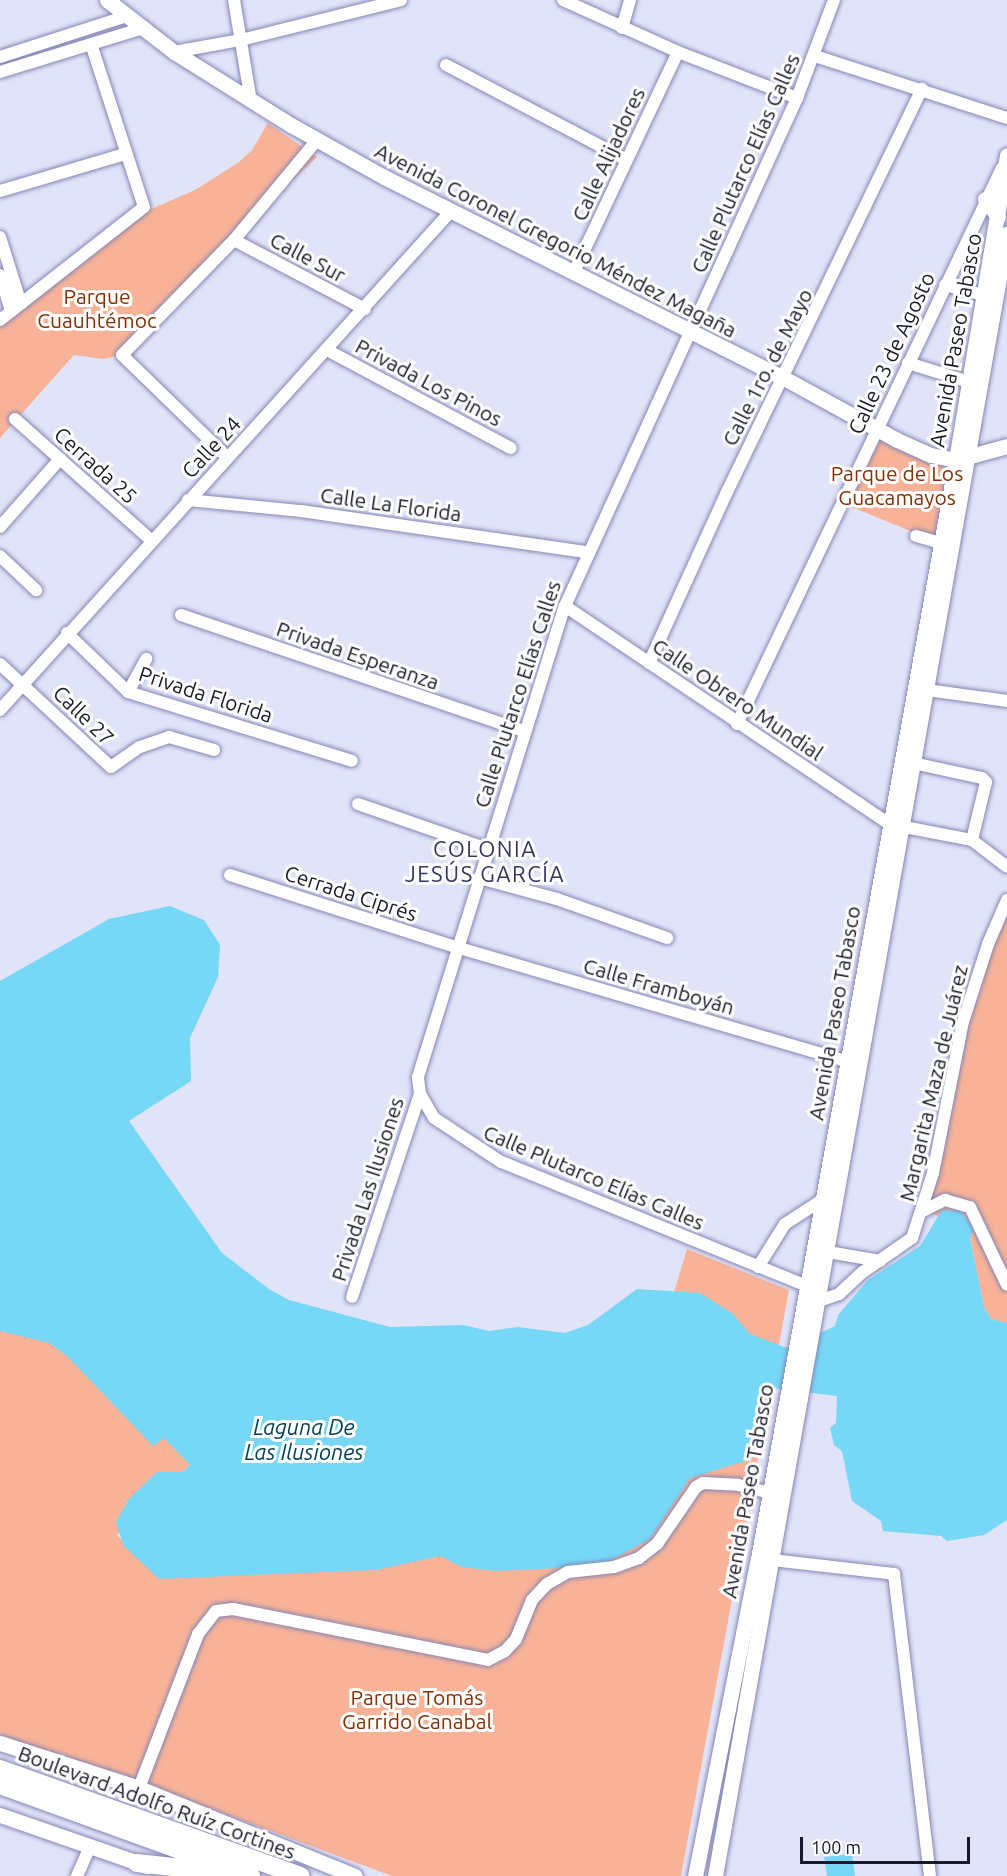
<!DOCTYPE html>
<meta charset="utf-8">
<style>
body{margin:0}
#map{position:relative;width:1007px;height:1876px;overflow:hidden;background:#e1e3f8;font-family:Ubuntu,sans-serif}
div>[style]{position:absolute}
.green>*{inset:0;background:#f8b297}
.water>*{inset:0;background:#76d7f7}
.roads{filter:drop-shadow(0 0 2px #8486b6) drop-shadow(0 0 2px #8486b6)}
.minor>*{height:12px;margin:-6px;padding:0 6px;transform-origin:6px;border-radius:6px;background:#fff}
.major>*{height:15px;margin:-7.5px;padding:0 7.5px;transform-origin:7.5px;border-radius:7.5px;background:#fff}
.highway>*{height:18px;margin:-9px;padding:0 9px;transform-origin:9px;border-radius:9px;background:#fff}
span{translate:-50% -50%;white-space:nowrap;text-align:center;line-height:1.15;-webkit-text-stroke:6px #fff;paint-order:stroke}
.street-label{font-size:21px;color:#18192b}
.park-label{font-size:21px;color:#843004}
.neighbourhood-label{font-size:22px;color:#35355f;letter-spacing:1.5px}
.water-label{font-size:22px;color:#003f4f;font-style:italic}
.scale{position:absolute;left:800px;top:1837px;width:170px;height:27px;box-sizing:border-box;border:3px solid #18192b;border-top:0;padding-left:8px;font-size:18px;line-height:21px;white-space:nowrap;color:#18192b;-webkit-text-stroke:4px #fff;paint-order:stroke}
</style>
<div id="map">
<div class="green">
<div style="clip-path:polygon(268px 123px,317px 157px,215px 255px,122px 355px,103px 359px,74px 355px,0 438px,0 319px,142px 213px,195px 190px,239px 162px,252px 150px)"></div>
<div style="clip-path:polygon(879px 428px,954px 472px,940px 543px,842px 503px)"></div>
<div style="clip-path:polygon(1007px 900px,1007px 1323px,991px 1319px,984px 1307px,970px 1238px,938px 1216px,923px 1211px,963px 1022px)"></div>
<div style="clip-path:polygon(687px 1249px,789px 1290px,681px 1876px,392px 1876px,155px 1788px,0 1739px,0 1272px,194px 1461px,117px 1535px,131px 1550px,147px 1556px,672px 1299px)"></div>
</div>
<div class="water">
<div style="clip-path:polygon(170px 906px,204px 920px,220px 945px,218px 977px,190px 1038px,191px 1081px,129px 1121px,222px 1253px,269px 1289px,289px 1300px,390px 1327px,464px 1325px,489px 1331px,518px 1327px,565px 1333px,588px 1325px,637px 1289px,700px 1293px,733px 1314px,750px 1334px,787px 1348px,835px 1326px,838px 1315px,868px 1280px,920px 1246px,942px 1210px,960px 1211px,974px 1228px,970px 1238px,984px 1307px,991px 1319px,1007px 1323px,1007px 1520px,984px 1535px,947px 1541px,941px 1536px,883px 1531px,881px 1521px,852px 1501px,842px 1451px,834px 1445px,830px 1428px,836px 1423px,837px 1396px,765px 1387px,752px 1459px,690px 1478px,650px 1539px,601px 1566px,496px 1571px,462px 1567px,440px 1556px,376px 1570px,159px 1579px,123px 1545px,116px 1522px,129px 1499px,157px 1472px,183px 1472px,190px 1465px,164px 1438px,153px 1446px,67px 1356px,49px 1343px,0 1331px,0 981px,109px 919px)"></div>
<div style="clip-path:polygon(852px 1854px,855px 1876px,827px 1876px,824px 1857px)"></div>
</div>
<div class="roads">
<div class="minor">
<div style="left:234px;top:0;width:103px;rotate:80.5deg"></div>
<div style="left:563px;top:0;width:126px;rotate:24.3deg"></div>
<div style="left:678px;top:52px;width:128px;rotate:21.1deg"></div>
<div style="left:622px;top:28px;width:29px;rotate:-74deg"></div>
<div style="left:174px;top:52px;width:68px;rotate:-10.2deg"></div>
<div style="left:241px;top:40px;width:165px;rotate:-14deg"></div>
<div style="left:815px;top:56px;width:202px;rotate:17.9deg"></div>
<div style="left:0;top:57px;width:133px;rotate:-17.9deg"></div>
<div style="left:446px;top:65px;width:204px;rotate:27.7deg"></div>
<div style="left:0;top:72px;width:150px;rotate:-17.1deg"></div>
<div style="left:0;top:191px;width:130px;rotate:-16.5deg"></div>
<div style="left:0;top:237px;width:70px;rotate:72.6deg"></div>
<div style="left:234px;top:240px;width:148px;rotate:27.8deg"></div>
<div style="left:574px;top:272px;width:243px;rotate:-64.7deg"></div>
<div style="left:0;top:275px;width:38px;rotate:73deg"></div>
<div style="left:945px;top:285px;width:40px;rotate:14.4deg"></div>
<div style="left:0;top:320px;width:183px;rotate:-38.1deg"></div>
<div style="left:144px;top:207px;width:171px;rotate:-108deg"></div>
<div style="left:329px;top:351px;width:206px;rotate:28.1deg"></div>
<div style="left:908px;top:363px;width:64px;rotate:17.3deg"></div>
<div style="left:15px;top:419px;width:182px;rotate:41.7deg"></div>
<div style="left:227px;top:457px;width:146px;rotate:-135.8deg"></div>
<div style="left:122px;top:355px;width:161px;rotate:-45.8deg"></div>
<div style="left:234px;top:240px;width:130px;rotate:-50.3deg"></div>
<div style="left:188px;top:500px;width:114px;rotate:5.6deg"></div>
<div style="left:301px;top:511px;width:289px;rotate:8.2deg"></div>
<div style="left:0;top:527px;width:91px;rotate:-48.6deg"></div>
<div style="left:916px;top:536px;width:25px;rotate:16deg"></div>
<div style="left:0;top:556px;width:50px;rotate:43.4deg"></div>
<div style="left:565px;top:606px;width:391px;rotate:33.9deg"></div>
<div style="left:889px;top:824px;width:85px;rotate:10.9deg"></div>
<div style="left:972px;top:840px;width:44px;rotate:37.6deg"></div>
<div style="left:181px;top:615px;width:361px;rotate:18.7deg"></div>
<div style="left:67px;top:633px;width:85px;rotate:44deg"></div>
<div style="left:128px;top:692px;width:234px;rotate:17.1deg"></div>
<div style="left:649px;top:663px;width:188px;rotate:-65.5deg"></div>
<div style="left:727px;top:492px;width:448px;rotate:-64.2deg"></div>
<div style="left:0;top:664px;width:151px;rotate:42.9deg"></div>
<div style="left:111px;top:767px;width:35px;rotate:-35deg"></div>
<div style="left:140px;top:747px;width:31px;rotate:-19deg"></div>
<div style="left:169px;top:737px;width:47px;rotate:16.1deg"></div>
<div style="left:927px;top:690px;width:81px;rotate:7.8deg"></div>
<div style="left:128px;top:692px;width:38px;rotate:-61deg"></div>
<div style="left:0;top:710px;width:673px;rotate:-47.89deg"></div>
<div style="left:737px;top:724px;width:616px;rotate:-64.52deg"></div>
<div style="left:913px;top:763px;width:71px;rotate:12.3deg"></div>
<div style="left:982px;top:778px;width:6px;rotate:45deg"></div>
<div style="left:986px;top:782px;width:60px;rotate:103.6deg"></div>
<div style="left:358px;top:804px;width:137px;rotate:19.2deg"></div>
<div style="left:230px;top:875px;width:240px;rotate:17.7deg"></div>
<div style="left:459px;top:948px;width:405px;rotate:16.3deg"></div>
<div style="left:479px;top:878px;width:81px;rotate:15.1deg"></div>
<div style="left:557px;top:899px;width:117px;rotate:19.5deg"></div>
<div style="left:923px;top:1211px;width:25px;rotate:-27deg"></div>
<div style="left:945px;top:1200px;width:26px;rotate:16deg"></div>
<div style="left:970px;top:1207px;width:86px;rotate:64.6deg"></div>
<div style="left:828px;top:1252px;width:53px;rotate:9.8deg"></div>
<div style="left:758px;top:1267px;width:51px;rotate:-57.9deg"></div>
<div style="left:785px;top:1224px;width:44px;rotate:-33deg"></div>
<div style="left:807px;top:1286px;width:330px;rotate:-157.9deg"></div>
<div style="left:501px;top:1162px;width:80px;rotate:-146.7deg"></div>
<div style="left:434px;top:1118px;width:28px;rotate:-120deg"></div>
<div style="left:420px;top:1094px;width:17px;rotate:-97deg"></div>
<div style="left:418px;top:1077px;width:493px;rotate:-72.7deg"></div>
<div style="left:565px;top:606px;width:558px;rotate:-65.45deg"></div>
<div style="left:797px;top:98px;width:105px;rotate:-69.3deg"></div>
<div style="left:352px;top:1297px;width:214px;rotate:-71.5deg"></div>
<div style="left:819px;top:1301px;width:21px;rotate:-19deg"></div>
<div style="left:839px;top:1294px;width:33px;rotate:-43deg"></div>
<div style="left:863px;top:1272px;width:60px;rotate:-34.8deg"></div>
<div style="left:912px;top:1238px;width:68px;rotate:-72.1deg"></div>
<div style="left:933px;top:1173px;width:154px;rotate:-78.8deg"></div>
<div style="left:963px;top:1022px;width:82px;rotate:-72.2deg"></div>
<div style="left:988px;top:944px;width:48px;rotate:-66.6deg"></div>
<div style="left:763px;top:1559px;width:132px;rotate:6.5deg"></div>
<div style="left:894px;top:1574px;width:304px;rotate:83.2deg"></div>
<div style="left:139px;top:1788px;width:165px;rotate:-69deg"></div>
<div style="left:198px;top:1634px;width:29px;rotate:-52deg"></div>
<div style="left:216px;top:1611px;width:17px;rotate:-7deg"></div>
<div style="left:233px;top:1609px;width:260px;rotate:11.3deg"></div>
<div style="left:488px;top:1660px;width:19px;rotate:-28deg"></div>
<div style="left:505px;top:1651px;width:16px;rotate:-47deg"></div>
<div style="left:516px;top:1639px;width:42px;rotate:-67.7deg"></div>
<div style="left:532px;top:1600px;width:22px;rotate:-47deg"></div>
<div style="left:547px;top:1584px;width:24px;rotate:-30deg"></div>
<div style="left:568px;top:1572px;width:46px;rotate:-6.2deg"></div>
<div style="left:614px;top:1567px;width:27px;rotate:-20deg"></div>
<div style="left:639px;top:1558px;width:23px;rotate:-38deg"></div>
<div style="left:657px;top:1544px;width:69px;rotate:-55.6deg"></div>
<div style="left:696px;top:1487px;width:8px;rotate:-30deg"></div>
<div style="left:703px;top:1483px;width:35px;rotate:3deg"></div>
<div style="left:738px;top:1485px;width:30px;rotate:14deg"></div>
<div style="left:77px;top:1876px;width:32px;rotate:-66deg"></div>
</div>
<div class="major">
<div style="left:107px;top:0;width:85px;rotate:37.8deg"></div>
<div style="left:174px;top:52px;width:138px;rotate:32deg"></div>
<div style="left:291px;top:125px;width:107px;rotate:29.2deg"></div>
<div style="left:384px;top:177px;width:445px;rotate:26.7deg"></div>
<div style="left:782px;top:377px;width:131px;rotate:28.7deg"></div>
<div style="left:897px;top:440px;width:37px;rotate:24deg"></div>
<div style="left:931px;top:455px;width:25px;rotate:11deg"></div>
<div style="left:956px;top:460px;width:53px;rotate:-15.4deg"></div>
<div style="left:985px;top:199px;width:22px;rotate:54deg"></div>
<div style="left:0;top:1743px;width:146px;rotate:17.9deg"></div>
<div style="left:139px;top:1788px;width:233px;rotate:22.2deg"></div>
<div style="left:0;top:1815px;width:156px;rotate:19.1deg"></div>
<div style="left:695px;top:1876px;width:323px;rotate:-78.8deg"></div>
<div style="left:758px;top:1559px;width:1105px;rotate:-79.78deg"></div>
<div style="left:954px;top:472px;width:321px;rotate:-80.5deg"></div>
<div style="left:715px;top:1876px;width:1668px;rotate:-79.92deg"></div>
</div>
<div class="highway">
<div style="left:0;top:1769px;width:319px;rotate:19.6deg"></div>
<div style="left:0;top:1785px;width:267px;rotate:19.9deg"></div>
<div style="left:137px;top:1863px;width:82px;rotate:6.3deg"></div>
</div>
</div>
<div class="street-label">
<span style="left:608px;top:154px;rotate:-65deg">Calle Alijadores</span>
<span style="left:745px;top:163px;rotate:-66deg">Calle Plutarco Elías Calles</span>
<span style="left:556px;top:240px;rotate:27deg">Avenida Coronel Gregorio Méndez Magaña</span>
<span style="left:308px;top:257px;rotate:28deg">Calle Sur</span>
<span style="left:955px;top:340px;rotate:-80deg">Avenida Paseo Tabasco</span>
<span style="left:891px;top:353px;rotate:-65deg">Calle 23 de Agosto</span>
<span style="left:767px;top:367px;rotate:-63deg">Calle 1ro. de Mayo</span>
<span style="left:429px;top:382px;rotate:28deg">Privada Los Pinos</span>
<span style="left:211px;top:447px;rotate:-47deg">Calle 24</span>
<span style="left:96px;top:465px;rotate:42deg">Cerrada 25</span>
<span style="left:391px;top:504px;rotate:8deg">Calle La Florida</span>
<span style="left:358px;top:655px;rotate:19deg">Privada Esperanza</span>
<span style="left:206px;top:694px;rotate:18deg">Privada Florida</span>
<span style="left:517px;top:694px;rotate:-72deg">Calle Plutarco Elías Calles</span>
<span style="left:738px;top:699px;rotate:34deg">Calle Obrero Mundial</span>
<span style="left:84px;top:715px;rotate:44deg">Calle 27</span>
<span style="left:351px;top:893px;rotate:18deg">Cerrada Ciprés</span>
<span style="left:659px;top:986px;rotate:16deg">Calle Framboyán</span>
<span style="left:834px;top:1013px;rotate:-80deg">Avenida Paseo Tabasco</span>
<span style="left:933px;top:1083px;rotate:-77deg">Margarita Maza de Juárez</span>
<span style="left:594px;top:1177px;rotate:23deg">Calle Plutarco Elías Calles</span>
<span style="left:367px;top:1189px;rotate:-72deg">Privada Las Ilusiones</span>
<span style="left:747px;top:1491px;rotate:-80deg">Avenida Paseo Tabasco</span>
<span style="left:157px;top:1802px;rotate:20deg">Boulevard Adolfo Ruíz Cortines</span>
</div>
<div class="park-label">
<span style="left:97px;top:308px">Parque<br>Cuauhtémoc</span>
<span style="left:897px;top:485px">Parque de Los<br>Guacamayos</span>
<span style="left:417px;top:1709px">Parque Tomás<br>Garrido Canabal</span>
</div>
<div class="neighbourhood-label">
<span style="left:485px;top:861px">COLONIA<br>JESÚS GARCÍA</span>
</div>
<div class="water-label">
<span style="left:304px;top:1439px">Laguna De<br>Las Ilusiones</span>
</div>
<div class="scale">100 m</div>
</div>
